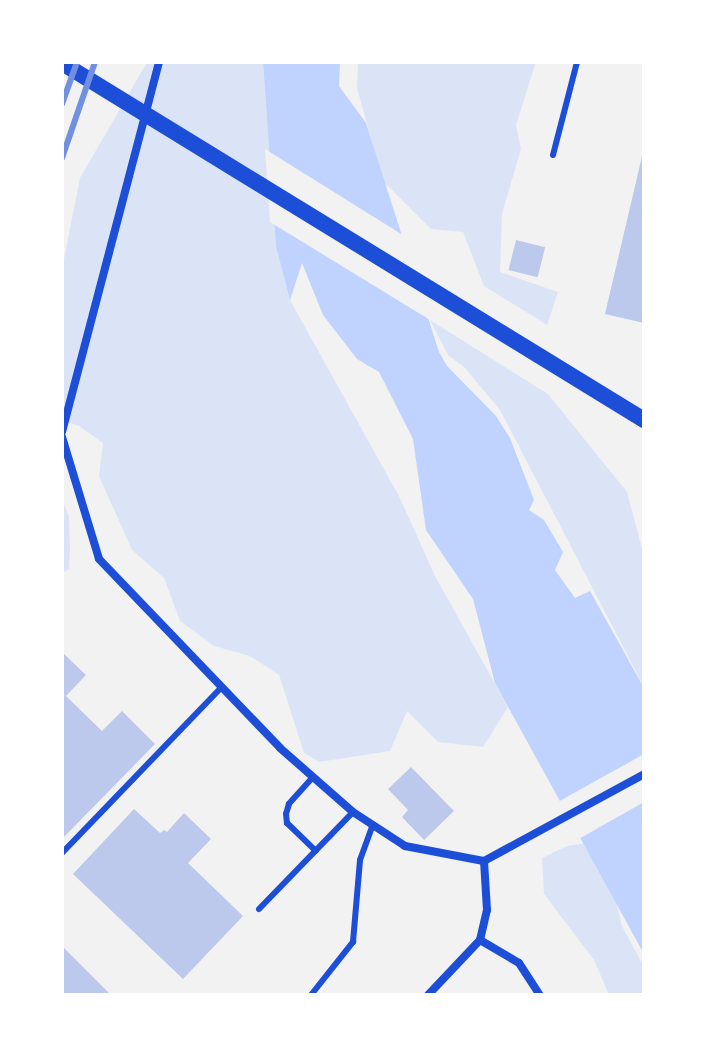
<!DOCTYPE html>
<style>
body{margin:0}
#map{position:relative;width:706px;height:1057px;overflow:hidden;background:#f2f2f2;font-family:Karla,sans-serif}
div>[style]{position:absolute}
.green>*{inset:0;background:#dbe4f7}
.water>*{inset:0;background:#bfd3fe}
.pier>*{inset:0;background:#f2f2f2}
.building>*{inset:0;background:#bdc9ec;transform-origin:0 0}
.service>*{height:6px;margin:-3px;padding:0 3px;transform-origin:3px;border-radius:3px;background:#1d4ed8}
.minor>*{height:8px;margin:-4px;padding:0 4px;transform-origin:4px;border-radius:4px;background:#1d4ed8}
.secondary>*{height:16px;margin:-8px;padding:0 8px;transform-origin:8px;border-radius:8px;background:#1d4ed8}
.rail>*{height:6px;margin:-3px;padding:0 3px;transform-origin:3px;border-radius:3px;background:#7290e2}
span{translate:-50% -50%;white-space:nowrap;text-align:center;line-height:1.15;-webkit-text-stroke:6px #fff;paint-order:stroke}
.frame{position:absolute;inset:0;border:64px solid #fff;pointer-events:none}
</style>
<div id="map">
<div class="green">
<div style="clip-path:polygon(147px 62px,263px 62px,276px 247px,290px 300px,400px 498px,435px 576px,508px 707px,483px 747px,438px 742px,407px 711px,390px 751px,319px 762px,304px 753px,279px 675px,250px 656px,214px 646px,180px 621px,164px 578px,132px 550px,99px 476px,103px 443px,79px 426px,65px 421px,62px 424px,62px 269px,80px 178px)"></div>
<div style="clip-path:polygon(358px 62px,536px 62px,516px 125px,521px 149px,502px 214px,500px 272px,558px 292px,547px 325px,484px 286px,463px 232px,431px 229px,383px 181px,357px 88px)"></div>
<div style="clip-path:polygon(430px 320px,548px 394px,627px 492px,644px 556px,644px 687px,500px 410px,465px 368px,448px 355px)"></div>
<div style="clip-path:polygon(62px 499px,69px 517px,70px 549px,69px 569px,62px 573px)"></div>
<div style="clip-path:polygon(601px 841px,622px 926px,644px 967px,644px 995px,609px 995px,594px 960px,544px 894px,542px 858px,567px 846px)"></div>
</div>
<div class="water">
<div style="clip-path:polygon(263px 62px,340px 62px,339px 86px,366px 123px,439px 352px,447px 366px,496px 416px,510px 438px,534px 500px,529px 510px,544px 520px,563px 552px,555px 570px,575px 598px,590px 591px,644px 688px,644px 954px,495px 683px,473px 599px,426px 530px,413px 439px,379px 372px,357px 359px,323px 315px,302px 263px,290px 300px,276px 247px)"></div>
</div>
<div class="pier">
<div style="clip-path:polygon(265px 149px,406px 237px,435px 323px,270px 222px)"></div>
<div style="clip-path:polygon(644px 754px,644px 802px,577px 840px,556px 803px)"></div>
</div>
<div class="building">
<div style="clip-path:polygon(643px 152px,644px 152px,644px 323px,605px 314px)"></div>
<div style="left:516px;top:240px;width:30px;height:31px;rotate:14deg"></div>
<div style="clip-path:polygon(62px 652px,86px 675px,66px 696px,102px 731px,122px 711px,155px 744px,62px 839px)"></div>
<div style="clip-path:polygon(411px 767px,454px 811px,424px 840px,402px 817px,408px 810px,388px 789px)"></div>
<div style="clip-path:polygon(134px 809px,160px 833px,164px 830px,167px 832px,184px 813px,211px 839px,188px 863px,243px 916px,183px 979px,73px 874px)"></div>
<div style="clip-path:polygon(62px 946px,111px 995px,62px 995px)"></div>
</div>
<div class="service">
<div style="left:553px;top:155px;width:96px;rotate:-75.5deg"></div>
<div style="left:313px;top:777px;width:36px;rotate:132deg"></div>
<div style="left:289px;top:804px;width:10px;rotate:107deg"></div>
<div style="left:286px;top:814px;width:9px;rotate:84deg"></div>
<div style="left:287px;top:823px;width:40px;rotate:44deg"></div>
<div style="left:62px;top:853px;width:229px;rotate:-46.1deg"></div>
<div style="left:259px;top:909px;width:135px;rotate:-45.9deg"></div>
<div style="left:311px;top:995px;width:68px;rotate:-51.6deg"></div>
<div style="left:353px;top:942px;width:82px;rotate:-85.1deg"></div>
<div style="left:360px;top:860px;width:38px;rotate:-70deg"></div>
</div>
<div class="minor">
<div style="left:62px;top:432px;width:383px;rotate:-75.3deg"></div>
<div style="left:62px;top:437px;width:127px;rotate:73.1deg"></div>
<div style="left:99px;top:559px;width:262px;rotate:46.2deg"></div>
<div style="left:280px;top:748px;width:97px;rotate:41.2deg"></div>
<div style="left:353px;top:812px;width:62px;rotate:33.2deg"></div>
<div style="left:405px;top:846px;width:80px;rotate:10.8deg"></div>
<div style="left:484px;top:861px;width:182px;rotate:-28.5deg"></div>
<div style="left:480px;top:940px;width:45px;rotate:30.5deg"></div>
<div style="left:519px;top:963px;width:38px;rotate:57deg"></div>
<div style="left:428px;top:995px;width:76px;rotate:-46.6deg"></div>
<div style="left:480px;top:940px;width:31px;rotate:-77deg"></div>
<div style="left:487px;top:910px;width:49px;rotate:-93.5deg"></div>
</div>
<div class="secondary">
<div style="left:62px;top:63px;width:683px;rotate:31.53deg"></div>
</div>
<div class="rail">
<div style="left:62px;top:104px;width:45px;rotate:-70.3deg"></div>
<div style="left:62px;top:158px;width:102px;rotate:-71deg"></div>
</div>
<div class="frame"></div>
</div>
